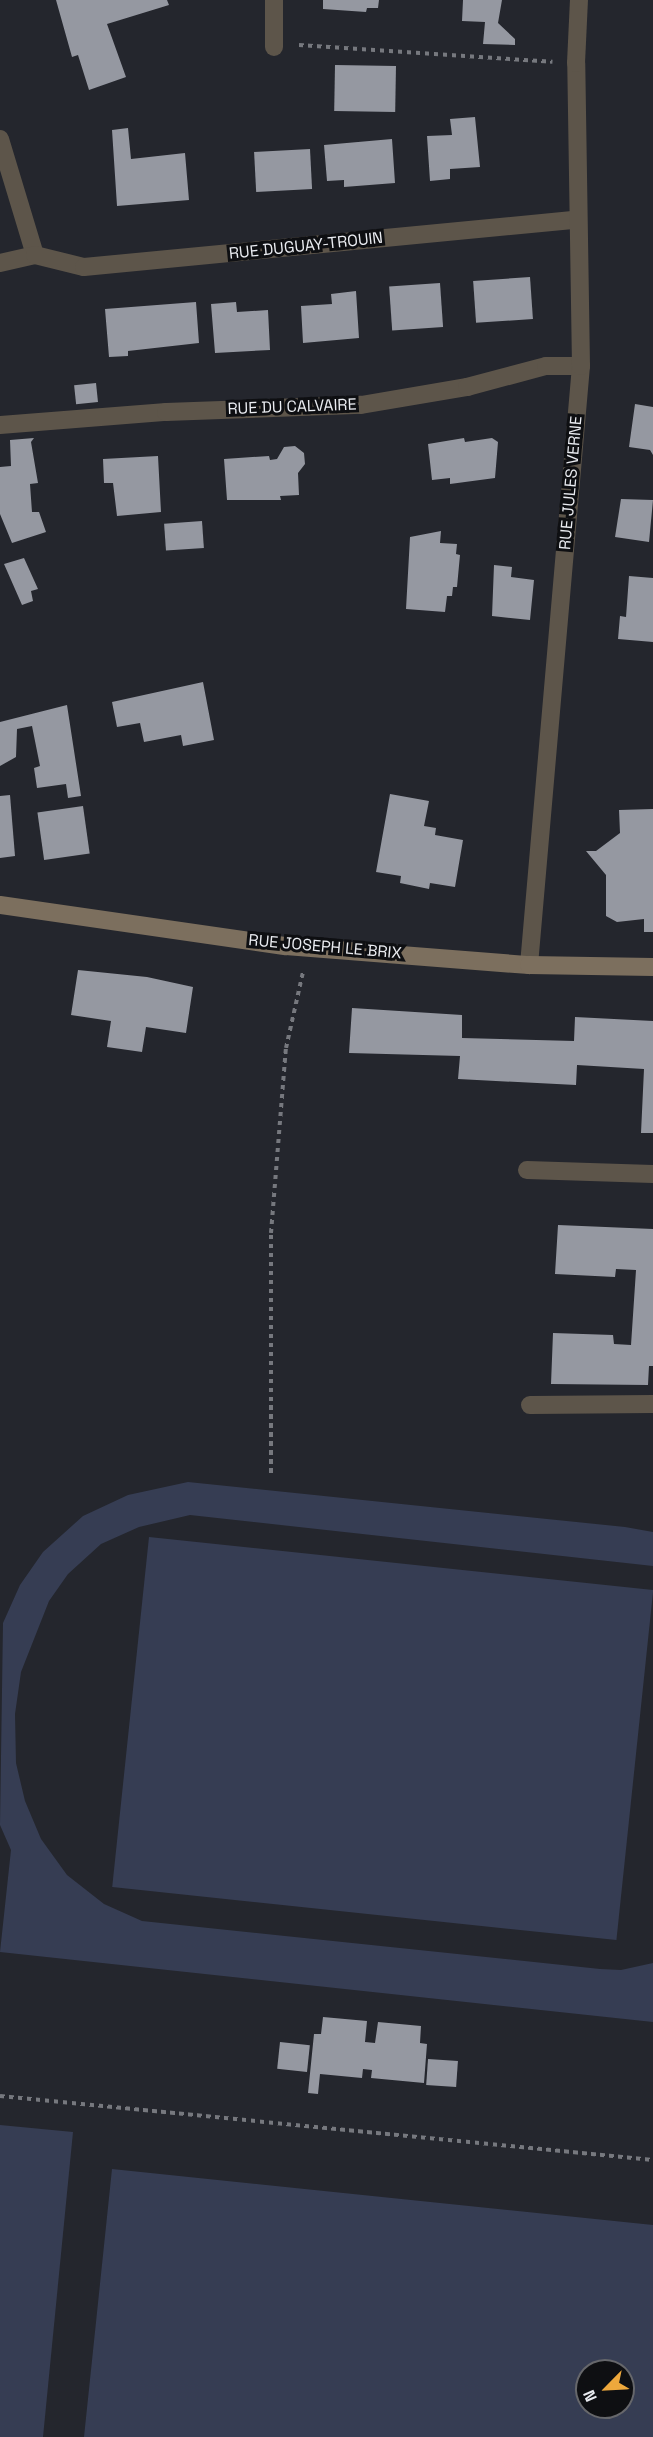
<!DOCTYPE html>
<style>
body{margin:0}
#map{position:relative;width:653px;height:2437px;overflow:hidden;background:#24262d;font-family:"Space Grotesk",sans-serif}
div>[style]{position:absolute}
.green>*{inset:0;background:#363d53;transform-origin:0 0}
.building>*{inset:0;background:#9598a1;transform-origin:0 0}
.path>*{height:4px;margin-top:-2px;transform-origin:0;background:repeating-linear-gradient(90deg,#76787e 0 4.5px,transparent 0 9px)}
.street>*{height:18px;margin:-9px;padding:0 9px;transform-origin:9px;border-radius:9px;background:#5d554a}
.secondary>*{height:18px;margin:-9px;padding:0 9px;transform-origin:9px;border-radius:9px;background:#7c6f5e}
span{translate:-50% -50%;white-space:nowrap;text-align:center;line-height:1.15;-webkit-text-stroke:6px #0e0f12;paint-order:stroke}
.street-label{font-size:16px;color:#eaecf1}
.north{position:absolute;left:575px;top:2359px;width:60px;height:60px;box-sizing:border-box;background:#0e0f12;border:2px solid #66676b;border-radius:50%;rotate:246deg;font-size:16px;font-weight:700;line-height:24px;text-align:center;color:#eaecf1}
.north::after{content:'';display:block;margin:auto;width:21px;height:27px;background:#eea83c;clip-path:polygon(50% 0,100% 100%,50% 72%,0 100%)}
</style>
<div id="map">
<div class="green">
<div style="clip-path:polygon(188px 1482px,625px 1527px,653px 1532px,653px 1566px,190px 1515px,139px 1527px,101px 1544px,68px 1574px,49px 1601px,21px 1672px,15px 1714px,16px 1763px,25px 1801px,41px 1839px,67px 1875px,104px 1904px,142px 1921px,600px 1969px,621px 1970px,653px 1963px,653px 2022px,0 1952px,11px 1850px,0 1825px,3px 1623px,20px 1585px,43px 1552px,83px 1516px,128px 1495px)"></div>
<div style="left:149px;top:1537px;width:507px;height:352px;rotate:6deg"></div>
<div style="clip-path:polygon(0 2125px,73px 2132px,43px 2437px,0 2437px)"></div>
<div style="clip-path:polygon(evenodd,112px 2169px,653px 2225px,653px 2437px,84px 2437px,112px 2169px,587px 2371px,623px 2371px,623px 2407px,587px 2407px,587px 2371px)"></div>
</div>
<div class="building">
<div style="clip-path:polygon(56px 0,167px 0,169px 5px,107px 24px,126px 77px,89px 90px,78px 55px,72px 57px)"></div>
<div style="clip-path:polygon(323px 0,379px 0,378px 8px,367px 8px,366px 12px,323px 9px)"></div>
<div style="clip-path:polygon(463px 0,502px 0,498px 23px,515px 39px,515px 45px,483px 44px,485px 22px,462px 21px)"></div>
<div style="left:335px;top:65px;width:61px;height:46px;rotate:1deg"></div>
<div style="clip-path:polygon(475px 117px,480px 167px,450px 169px,450px 179px,430px 181px,427px 136px,452px 135px,450px 119px)"></div>
<div style="clip-path:polygon(128px 128px,131px 159px,185px 153px,189px 200px,117px 206px,112px 130px)"></div>
<div style="clip-path:polygon(392px 139px,395px 183px,344px 187px,344px 180px,327px 181px,324px 145px)"></div>
<div style="left:310px;top:149px;width:40px;height:56px;rotate:87deg"></div>
<div style="left:530px;top:277px;width:42px;height:57px;rotate:86deg"></div>
<div style="left:440px;top:283px;width:44px;height:51px;rotate:86deg"></div>
<div style="clip-path:polygon(356px 291px,359px 338px,303px 343px,301px 306px,332px 304px,331px 294px)"></div>
<div style="clip-path:polygon(196px 302px,199px 343px,128px 351px,128px 356px,109px 357px,105px 309px)"></div>
<div style="clip-path:polygon(236px 302px,237px 312px,268px 310px,270px 350px,215px 353px,211px 304px)"></div>
<div style="left:96px;top:383px;width:19px;height:22px;rotate:84deg"></div>
<div style="clip-path:polygon(635px 404px,653px 407px,653px 455px,650px 450px,629px 447px)"></div>
<div style="clip-path:polygon(34px 438px,31px 442px,38px 483px,30px 484px,32px 512px,39px 512px,46px 532px,12px 543px,0 514px,0 467px,11px 466px,10px 440px)"></div>
<div style="clip-path:polygon(464px 438px,465px 442px,492px 438px,498px 442px,495px 478px,450px 484px,450px 478px,432px 480px,428px 444px)"></div>
<div style="clip-path:polygon(295px 446px,304px 453px,305px 464px,298px 473px,299px 495px,280px 496px,281px 500px,227px 500px,224px 459px,269px 456px,270px 460px,277px 459px,284px 447px)"></div>
<div style="clip-path:polygon(158px 456px,161px 512px,117px 516px,113px 483px,104px 483px,103px 459px)"></div>
<div style="clip-path:polygon(621px 499px,653px 500px,649px 542px,615px 537px)"></div>
<div style="left:202px;top:521px;width:27px;height:38px;rotate:86deg"></div>
<div style="clip-path:polygon(441px 531px,440px 543px,457px 544px,456px 554px,460px 555px,457px 587px,453px 587px,452px 596px,447px 596px,445px 612px,406px 609px,410px 537px)"></div>
<div style="clip-path:polygon(24px 558px,38px 589px,31px 591px,33px 601px,22px 605px,4px 564px)"></div>
<div style="clip-path:polygon(494px 565px,512px 567px,511px 577px,534px 580px,530px 620px,492px 616px)"></div>
<div style="clip-path:polygon(629px 576px,653px 578px,653px 642px,618px 639px,620px 616px,626px 617px)"></div>
<div style="clip-path:polygon(203px 682px,214px 740px,183px 746px,181px 735px,144px 742px,140px 723px,117px 727px,112px 702px)"></div>
<div style="clip-path:polygon(67px 705px,81px 796px,68px 798px,66px 784px,37px 788px,34px 768px,40px 766px,32px 726px,17px 729px,16px 757px,0 766px,0 722px)"></div>
<div style="clip-path:polygon(390px 794px,429px 801px,424px 826px,436px 828px,435px 835px,463px 840px,455px 887px,430px 883px,429px 889px,400px 883px,401px 876px,376px 872px)"></div>
<div style="clip-path:polygon(10px 795px,15px 856px,0 858px,0 796px)"></div>
<div style="left:83px;top:806px;width:48px;height:46px;rotate:82deg"></div>
<div style="clip-path:polygon(653px 809px,653px 932px,644px 932px,644px 919px,617px 922px,606px 916px,606px 875px,586px 851px,596px 851px,620px 833px,619px 810px)"></div>
<div style="clip-path:polygon(78px 970px,147px 977px,193px 987px,186px 1033px,146px 1027px,142px 1052px,107px 1047px,111px 1021px,71px 1015px)"></div>
<div style="clip-path:polygon(352px 1008px,462px 1015px,462px 1038px,574px 1041px,575px 1017px,653px 1021px,653px 1133px,641px 1133px,644px 1069px,577px 1065px,576px 1085px,458px 1079px,460px 1056px,349px 1053px)"></div>
<div style="clip-path:polygon(558px 1225px,653px 1229px,653px 1366px,649px 1366px,648px 1385px,551px 1384px,553px 1333px,613px 1335px,614px 1344px,631px 1345px,636px 1270px,616px 1269px,615px 1277px,555px 1274px)"></div>
<div style="clip-path:polygon(323px 2017px,367px 2021px,365px 2042px,375px 2043px,378px 2022px,421px 2026px,420px 2043px,427px 2044px,424px 2083px,371px 2078px,372px 2070px,363px 2069px,362px 2078px,320px 2074px,318px 2094px,308px 2093px,314px 2034px,321px 2034px)"></div>
<div style="left:280px;top:2042px;width:30px;height:27px;rotate:6deg"></div>
<div style="left:428px;top:2059px;width:30px;height:26px;rotate:4deg"></div>
</div>
<div class="path">
<div style="left:299px;top:45px;width:254px;rotate:3.8deg"></div>
<div style="left:271px;top:1473px;width:240px;rotate:-90deg"></div>
<div style="left:271px;top:1233px;width:186px;rotate:-85.4deg"></div>
<div style="left:286px;top:1048px;width:78px;rotate:-77.4deg"></div>
<div style="left:0;top:2096px;width:656px;rotate:5.6deg"></div>
</div>
<div class="street">
<div style="left:274px;top:47px;width:47px;rotate:-90deg"></div>
<div style="left:0;top:139px;width:121px;rotate:73.2deg"></div>
<div style="left:0;top:263px;width:36px;rotate:-13deg"></div>
<div style="left:35px;top:255px;width:50px;rotate:13.8deg"></div>
<div style="left:84px;top:267px;width:496px;rotate:-5.5deg"></div>
<div style="left:0;top:425px;width:167px;rotate:-4.5deg"></div>
<div style="left:166px;top:412px;width:195px;rotate:-2.1deg"></div>
<div style="left:361px;top:405px;width:108px;rotate:-9.6deg"></div>
<div style="left:467px;top:387px;width:82px;rotate:-14.9deg"></div>
<div style="left:546px;top:366px;width:35px"></div>
<div style="left:529px;top:965px;width:601px;rotate:-85.04deg"></div>
<div style="left:581px;top:366px;width:303px;rotate:-90.9deg"></div>
<div style="left:576px;top:63px;width:63px;rotate:-87.3deg"></div>
<div style="left:527px;top:1170px;width:126px;rotate:1.8deg"></div>
<div style="left:530px;top:1405px;width:123px;rotate:-0.5deg"></div>
</div>
<div class="secondary">
<div style="left:0;top:905px;width:289px;rotate:8.2deg"></div>
<div style="left:286px;top:946px;width:244px;rotate:4.5deg"></div>
<div style="left:529px;top:965px;width:124px;rotate:0.9deg"></div>
</div>
<div class="street-label">
<span style="left:306px;top:246px;rotate:-6deg">RUE DUGUAY-TROUIN</span>
<span style="left:292px;top:407px;rotate:-2deg">RUE DU CALVAIRE</span>
<span style="left:571px;top:483px;rotate:-85deg">RUE JULES VERNE</span>
<span style="left:325px;top:947px;rotate:5deg">RUE JOSEPH LE BRIX</span>
</div>
<div class="north">N</div>
</div>
